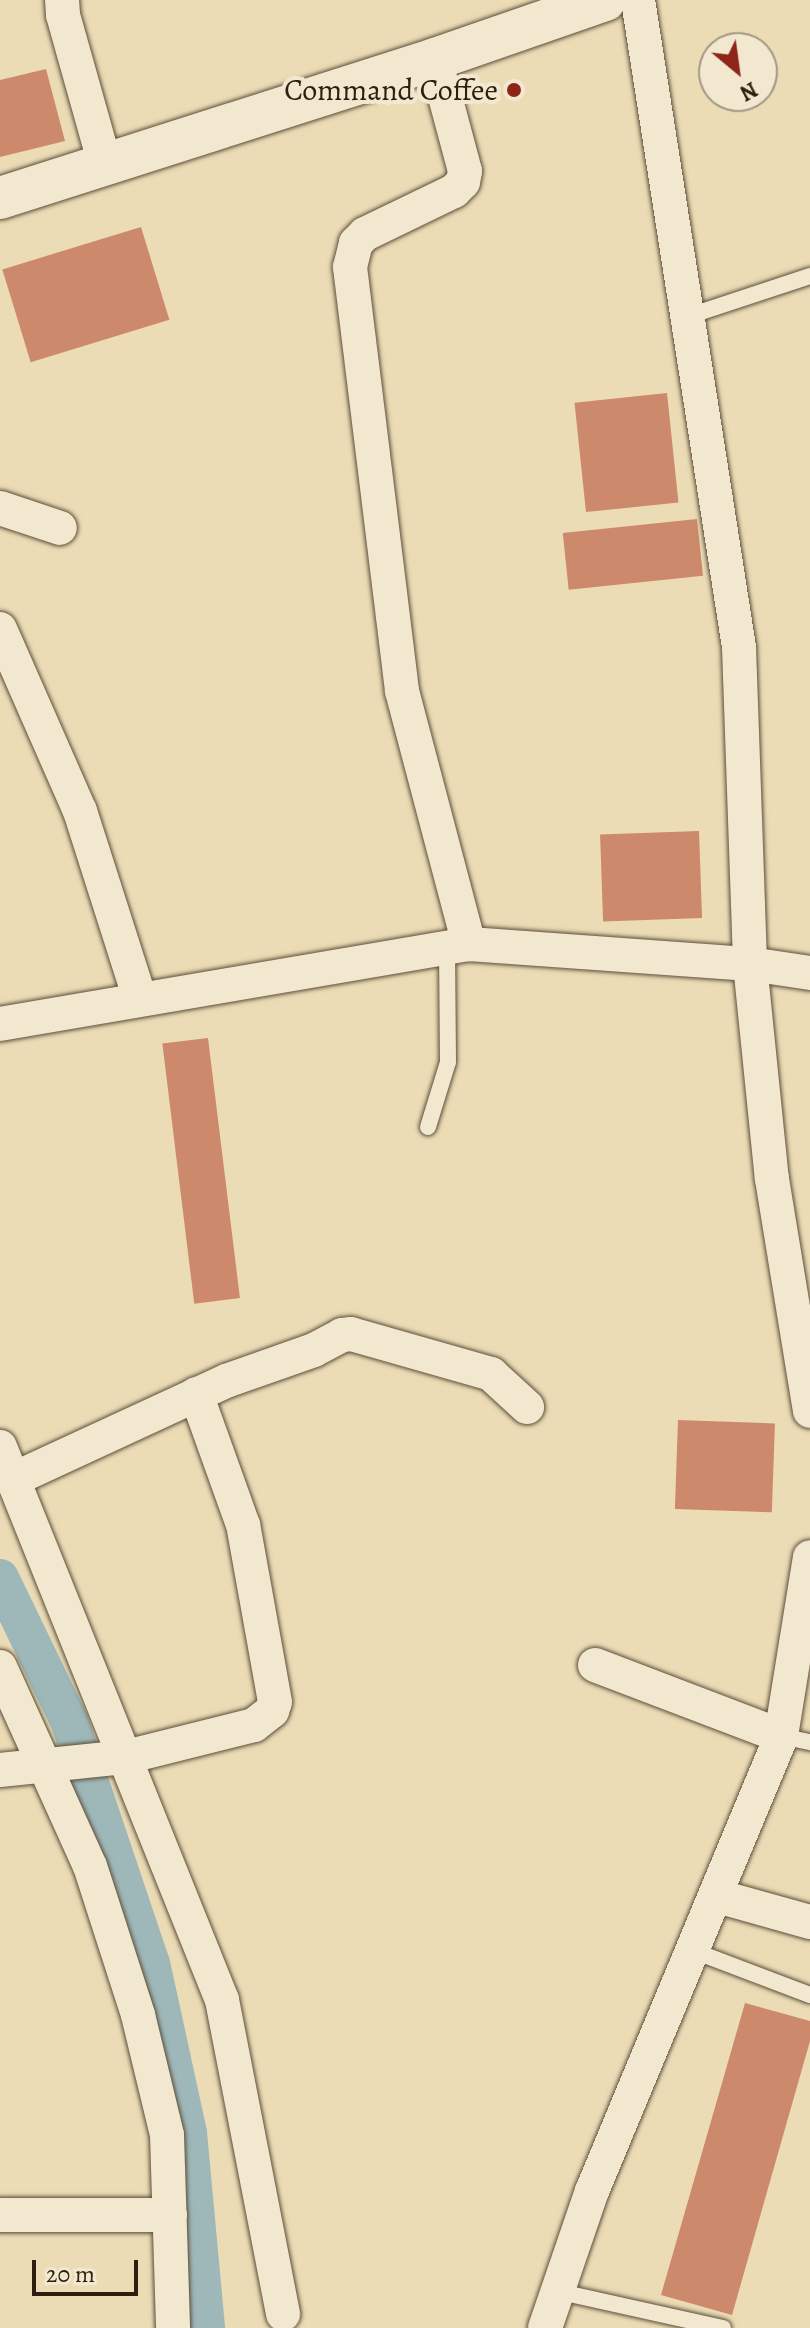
<!DOCTYPE html>
<style>
body{margin:0}
#map{position:relative;width:810px;height:2328px;overflow:hidden;background:#ebdcb6;font-family:Alegreya,serif}
div>[style]{position:absolute}
.canal>*{height:38px;margin:-19px;padding:0 19px;transform-origin:19px;border-radius:19px;background:#9eb8ba}
.building>*{inset:0;background:#cd896b;transform-origin:0 0}
.roads{filter:drop-shadow(0 0 2px #5d4e39) drop-shadow(0 0 2px #5d4e39)}
.service>*{height:16px;margin:-8px;padding:0 8px;transform-origin:8px;border-radius:8px;background:#f2e8d0}
.minor>*{height:34px;margin:-17px;padding:0 17px;transform-origin:17px;border-radius:17px;background:#f2e8d0}
.tertiary>*{height:42px;margin:-21px;padding:0 21px;transform-origin:21px;border-radius:21px;background:#f2e8d0}
.dots>*{width:22px;height:22px;translate:-50% -50%;box-sizing:border-box;border:4px solid #f2e8d0;border-radius:50%}
span{translate:-50% -50%;white-space:nowrap;text-align:center;line-height:1.15;-webkit-text-stroke:8px #f2e8d0;paint-order:stroke}
.poi-label{font-size:30px;color:#2e1e0f}
.right{translate:-100% -50%;text-align:right}
.north{position:absolute;left:698px;top:32px;width:80px;height:80px;box-sizing:border-box;background:#f2e8d0;border:2px solid #a49783;border-radius:50%;rotate:151deg;font-size:22px;font-weight:700;line-height:32px;text-align:center;color:#2e1e0f}
.north::after{content:'';display:block;margin:auto;width:28px;height:36px;background:#8f2418;clip-path:polygon(50% 0,100% 100%,50% 72%,0 100%)}
.scale{position:absolute;left:32px;top:2260px;width:106px;height:36px;box-sizing:border-box;border:4px solid #2e1e0f;border-top:0;padding-left:10px;font-size:24px;line-height:28px;white-space:nowrap;color:#2e1e0f;-webkit-text-stroke:6px #f2e8d0;paint-order:stroke}
</style>
<div id="map">
<div class="canal">
<div style="left:0;top:1578px;width:161px;rotate:64.2deg"></div>
<div style="left:70px;top:1723px;width:253px;rotate:71.4deg"></div>
<div style="left:151px;top:1963px;width:174px;rotate:77.7deg"></div>
<div style="left:188px;top:2133px;width:196px;rotate:84.7deg"></div>
</div>
<div class="building">
<div style="clip-path:polygon(46px 69px,65px 141px,0 157px,0 80px)"></div>
<div style="left:141px;top:227px;width:97px;height:145px;rotate:73deg"></div>
<div style="left:667px;top:393px;width:110px;height:93px;rotate:84deg"></div>
<div style="left:697px;top:519px;width:57px;height:135px;rotate:84deg"></div>
<div style="left:699px;top:831px;width:87px;height:99px;rotate:88deg"></div>
<div style="left:208px;top:1038px;width:262px;height:46px;rotate:83deg"></div>
<div style="left:678px;top:1420px;width:97px;height:89px;rotate:2deg"></div>
<div style="clip-path:polygon(745px 2003px,810px 2021px,810px 2041px,732px 2315px,661px 2295px)"></div>
</div>
<div class="roads">
<div class="service">
<div style="left:686px;top:317px;width:131px;rotate:-18.3deg"></div>
<div style="left:428px;top:1127px;width:68px;rotate:-72.9deg"></div>
<div style="left:448px;top:1062px;width:115px;rotate:-90.5deg"></div>
<div style="left:781px;top:1736px;width:30px;rotate:12deg"></div>
<div style="left:694px;top:1951px;width:124px;rotate:20.8deg"></div>
<div style="left:556px;top:2291px;width:171px;rotate:12.5deg"></div>
</div>
<div class="minor">
<div style="left:62px;top:0;width:15px;rotate:86deg"></div>
<div style="left:63px;top:15px;width:155px;rotate:74.3deg"></div>
<div style="left:638px;top:0;width:655px;rotate:81.13deg"></div>
<div style="left:739px;top:647px;width:317px;rotate:88deg"></div>
<div style="left:750px;top:964px;width:216px;rotate:84.2deg"></div>
<div style="left:772px;top:1179px;width:235px;rotate:80.7deg"></div>
<div style="left:435px;top:59px;width:116px;rotate:75deg"></div>
<div style="left:465px;top:171px;width:11px;rotate:100deg"></div>
<div style="left:463px;top:182px;width:13px;rotate:135deg"></div>
<div style="left:454px;top:191px;width:99px;rotate:154.2deg"></div>
<div style="left:365px;top:234px;width:13px;rotate:135deg"></div>
<div style="left:356px;top:243px;width:25px;rotate:104deg"></div>
<div style="left:350px;top:267px;width:427px;rotate:83deg"></div>
<div style="left:402px;top:691px;width:262px;rotate:75.2deg"></div>
<div style="left:0;top:508px;width:63px;rotate:18.4deg"></div>
<div style="left:0;top:629px;width:199px;rotate:66.3deg"></div>
<div style="left:80px;top:811px;width:197px;rotate:72.3deg"></div>
<div style="left:0;top:1024px;width:476px;rotate:-9.7deg"></div>
<div style="left:469px;top:944px;width:282px;rotate:4.1deg"></div>
<div style="left:750px;top:964px;width:61px;rotate:8.5deg"></div>
<div style="left:0;top:1447px;width:596px;rotate:68.13deg"></div>
<div style="left:222px;top:2000px;width:320px;rotate:79deg"></div>
<div style="left:14px;top:1479px;width:234px;rotate:-24.8deg"></div>
<div style="left:226px;top:1381px;width:93px;rotate:-19.4deg"></div>
<div style="left:314px;top:1350px;width:32px;rotate:-28deg"></div>
<div style="left:342px;top:1335px;width:9px;rotate:-6deg"></div>
<div style="left:351px;top:1334px;width:146px;rotate:15.9deg"></div>
<div style="left:491px;top:1374px;width:49px;rotate:42.5deg"></div>
<div style="left:595px;top:1665px;width:199px;rotate:20.9deg"></div>
<div style="left:0;top:1667px;width:218px;rotate:65.7deg"></div>
<div style="left:90px;top:1866px;width:157px;rotate:72.1deg"></div>
<div style="left:138px;top:2015px;width:123px;rotate:76.4deg"></div>
<div style="left:167px;top:2135px;width:193px;rotate:88.2deg"></div>
<div style="left:0;top:1770px;width:127px;rotate:-5.9deg"></div>
<div style="left:126px;top:1757px;width:132px;rotate:-14deg"></div>
<div style="left:254px;top:1725px;width:23px;rotate:-38deg"></div>
<div style="left:272px;top:1711px;width:9px;rotate:-72deg"></div>
<div style="left:275px;top:1702px;width:180px;rotate:-100.2deg"></div>
<div style="left:243px;top:1525px;width:139px;rotate:-109.7deg"></div>
<div style="left:717px;top:1896px;width:97px;rotate:15.6deg"></div>
<div style="left:0;top:2215px;width:170px"></div>
<div style="left:545px;top:2328px;width:145px;rotate:-71.1deg"></div>
<div style="left:592px;top:2191px;width:493px;rotate:-67.4deg"></div>
<div style="left:781px;top:1736px;width:181px;rotate:-80.8deg"></div>
</div>
<div class="tertiary">
<div style="left:0;top:198px;width:457px;rotate:-17.7deg"></div>
<div style="left:435px;top:59px;width:180px;rotate:-19.1deg"></div>
</div>
</div>
<div class="dots">
<div style="left:514px;top:90px;background:#8f2418"></div>
</div>
<div class="poi-label">
<span class="right" style="left:498px;top:90px">Command Coffee</span>
</div>
<div class="north">N</div>
<div class="scale">20 m</div>
</div>
